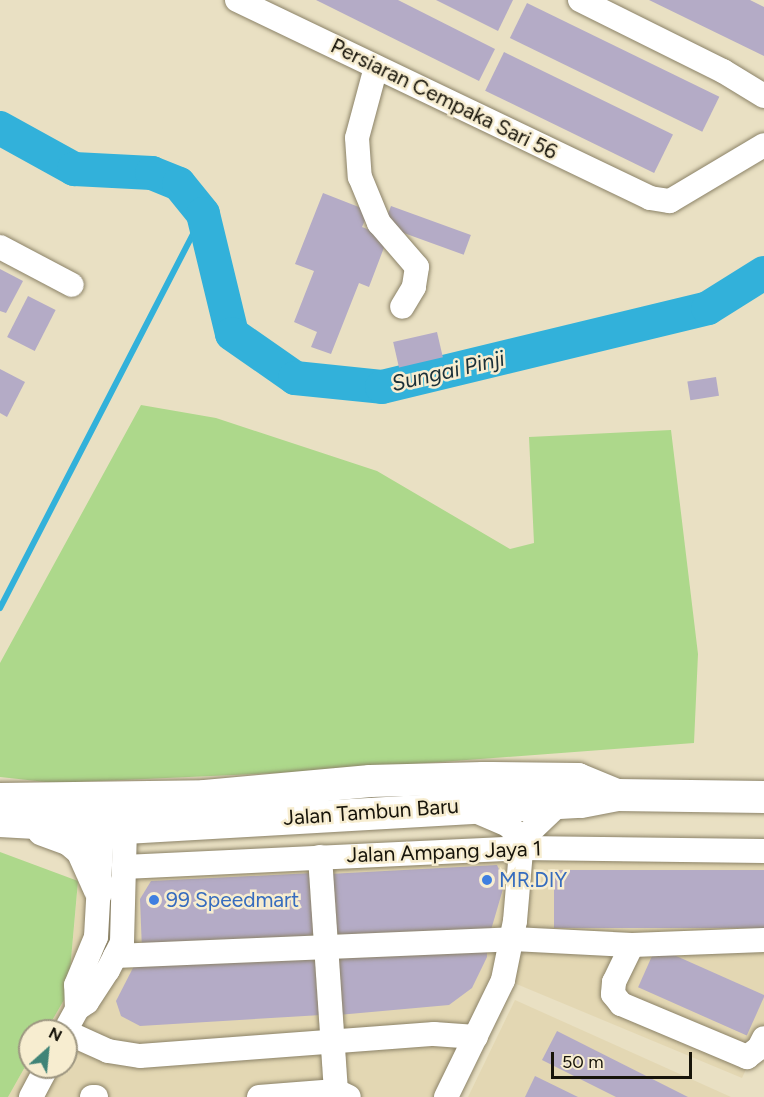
<!DOCTYPE html>
<style>
body{margin:0}
#map{position:relative;width:764px;height:1097px;overflow:hidden;background:#e9e0c3;font-family:Figtree,sans-serif}
div>[style]{position:absolute}
.built>*{inset:0;background:#e3d7b3}
.green>*{inset:0;background:#add88b}
.stream>*{height:6px;margin:-3px;padding:0 3px;transform-origin:3px;border-radius:3px;background:#32b1da}
.river>*{height:34px;margin:-17px;padding:0 17px;transform-origin:17px;border-radius:17px;background:#32b1da}
.building>*{inset:0;background:#b4abc6;transform-origin:0 0}
.roads{filter:drop-shadow(0 0 2px #8b8267) drop-shadow(0 0 2px #8b8267)}
.minor>*{height:24px;margin:-12px;padding:0 12px;transform-origin:12px;border-radius:12px;background:#fff}
.major>*{height:32px;margin:-16px;padding:0 16px;transform-origin:16px;border-radius:16px;background:#fff}
.dots>*{width:16px;height:16px;translate:-50% -50%;box-sizing:border-box;border:3px solid #f7edd0;border-radius:50%}
span{translate:-50% -50%;white-space:nowrap;text-align:center;line-height:1.15;-webkit-text-stroke:5px #f7edd0;paint-order:stroke}
.street-label{font-size:21px;color:#17140a}
.shop-label{font-size:21px;color:#366cbe}
.left{translate:0 -50%;text-align:left}
.water-label{font-size:22px;color:#1b3038;font-style:italic}
.north{position:absolute;left:18px;top:1019px;width:60px;height:60px;box-sizing:border-box;background:#f7edd0;border:2px solid #9d9681;border-radius:50%;rotate:27deg;font-size:16px;font-weight:700;line-height:24px;text-align:center;color:#17140a}
.north::after{content:'';display:block;margin:auto;width:21px;height:27px;background:#408477;clip-path:polygon(50% 0,100% 100%,50% 72%,0 100%)}
.scale{position:absolute;left:551px;top:1052px;width:141px;height:27px;box-sizing:border-box;border:3px solid #17140a;border-top:0;padding-left:8px;font-size:18px;line-height:21px;white-space:nowrap;color:#17140a;-webkit-text-stroke:4px #f7edd0;paint-order:stroke}
</style>
<div id="map">
<div class="built">
<div style="clip-path:polygon(764px 849px,764px 1030px,742px 1078px,514px 983px,457px 1097px,8px 1097px,30px 1058px,30px 1067px,66px 1067px,66px 1031px,46px 1031px,68px 993px,80px 862px)"></div>
<div style="clip-path:polygon(515px 1000px,731px 1097px,468px 1097px)"></div>
</div>
<div class="green">
<div style="clip-path:polygon(141px 405px,216px 418px,377px 471px,510px 549px,534px 543px,529px 437px,671px 430px,698px 654px,694px 743px,320px 771px,55px 783px,0 777px,0 663px)"></div>
<div style="clip-path:polygon(0 852px,78px 881px,68px 993px,46px 1031px,30px 1031px,30px 1058px,8px 1097px,0 1097px)"></div>
</div>
<div class="stream">
<div style="left:0;top:608px;width:443px;rotate:-62.7deg"></div>
</div>
<div class="river">
<div style="left:0;top:128px;width:85px;rotate:29deg"></div>
<div style="left:74px;top:169px;width:78px;rotate:2.9deg"></div>
<div style="left:152px;top:173px;width:29px;rotate:22deg"></div>
<div style="left:179px;top:184px;width:38px;rotate:51deg"></div>
<div style="left:203px;top:214px;width:123px;rotate:76.4deg"></div>
<div style="left:232px;top:334px;width:77px;rotate:34.9deg"></div>
<div style="left:295px;top:378px;width:87px;rotate:5.9deg"></div>
<div style="left:382px;top:387px;width:335px;rotate:-13.6deg"></div>
<div style="left:708px;top:308px;width:66px;rotate:-32deg"></div>
</div>
<div class="building">
<div style="clip-path:polygon(316px 0,398px 0,495px 49px,479px 81px)"></div>
<div style="clip-path:polygon(436px 0,513px 0,498px 31px)"></div>
<div style="clip-path:polygon(649px 0,750px 0,764px 7px,764px 56px)"></div>
<div style="left:527px;top:3px;width:214px;height:39px;rotate:26deg"></div>
<div style="left:504px;top:52px;width:188px;height:43px;rotate:26deg"></div>
<div style="clip-path:polygon(323px 193px,369px 211px,362px 227px,388px 237px,369px 287px,359px 283px,331px 354px,311px 347px,317px 332px,294px 322px,314px 271px,295px 264px)"></div>
<div style="left:391px;top:206px;width:85px;height:21px;rotate:20deg"></div>
<div style="clip-path:polygon(0 269px,23px 281px,6px 313px,0 311px)"></div>
<div style="left:28px;top:296px;width:31px;height:46px;rotate:27deg"></div>
<div style="left:437px;top:332px;width:26px;height:45px;rotate:77deg"></div>
<div style="clip-path:polygon(0 369px,25px 382px,7px 417px,0 413px)"></div>
<div style="left:716px;top:377px;width:19px;height:29px;rotate:81deg"></div>
<div style="clip-path:polygon(497px 865px,505px 882px,491px 930px,333px 939px,329px 874px)"></div>
<div style="left:554px;top:870px;width:210px;height:58px"></div>
<div style="clip-path:polygon(313px 873px,316px 942px,142px 950px,140px 899px,151px 881px)"></div>
<div style="clip-path:polygon(487px 945px,487px 957px,472px 988px,449px 1005px,338px 1015px,333px 958px)"></div>
<div style="left:656px;top:947px;width:119px;height:44px;rotate:24deg"></div>
<div style="clip-path:polygon(317px 951px,321px 1015px,140px 1026px,121px 1016px,116px 1001px,136px 962px)"></div>
<div style="clip-path:polygon(557px 1031px,688px 1097px,616px 1097px,542px 1060px)"></div>
<div style="clip-path:polygon(535px 1076px,578px 1097px,525px 1097px)"></div>
</div>
<div class="roads">
<div class="minor">
<div style="left:237px;top:0;width:458px;rotate:25.6deg"></div>
<div style="left:650px;top:198px;width:20px;rotate:9deg"></div>
<div style="left:670px;top:201px;width:109px;rotate:-30.8deg"></div>
<div style="left:580px;top:0;width:160px;rotate:26.4deg"></div>
<div style="left:723px;top:71px;width:48px;rotate:31.4deg"></div>
<div style="left:376px;top:67px;width:73px;rotate:105deg"></div>
<div style="left:357px;top:138px;width:39px;rotate:86deg"></div>
<div style="left:360px;top:177px;width:50px;rotate:67.6deg"></div>
<div style="left:379px;top:223px;width:58px;rotate:49.2deg"></div>
<div style="left:417px;top:267px;width:20px;rotate:99deg"></div>
<div style="left:414px;top:287px;width:23px;rotate:121deg"></div>
<div style="left:0;top:247px;width:81px;rotate:27.8deg"></div>
<div style="left:473px;top:810px;width:38px;rotate:23deg"></div>
<div style="left:508px;top:825px;width:20px;rotate:45deg"></div>
<div style="left:320px;top:857px;width:235px;rotate:86.1deg"></div>
<div style="left:124px;top:867px;width:397px;rotate:-2.7deg"></div>
<div style="left:521px;top:848px;width:243px;rotate:0.7deg"></div>
<div style="left:632px;top:945px;width:41px;rotate:115.9deg"></div>
<div style="left:614px;top:982px;width:12px;rotate:95deg"></div>
<div style="left:613px;top:994px;width:13px;rotate:51deg"></div>
<div style="left:621px;top:1004px;width:137px;rotate:22.8deg"></div>
<div style="left:747px;top:1057px;width:15px;rotate:-37deg"></div>
<div style="left:759px;top:1048px;width:11px;rotate:-63deg"></div>
<div style="left:115px;top:956px;width:398px;rotate:-2.4deg"></div>
<div style="left:513px;top:939px;width:119px;rotate:2.9deg"></div>
<div style="left:632px;top:945px;width:132px;rotate:-2.2deg"></div>
<div style="left:77px;top:1009px;width:24px;rotate:-92deg"></div>
<div style="left:76px;top:985px;width:52px;rotate:-67.4deg"></div>
<div style="left:96px;top:937px;width:109px;rotate:-86.8deg"></div>
<div style="left:65px;top:1031px;width:25px;rotate:-61deg"></div>
<div style="left:77px;top:1009px;width:12px;rotate:-35deg"></div>
<div style="left:87px;top:1002px;width:38px;rotate:-57deg"></div>
<div style="left:108px;top:970px;width:31px;rotate:-63deg"></div>
<div style="left:122px;top:942px;width:114px;rotate:-88.5deg"></div>
<div style="left:66px;top:1032px;width:46px;rotate:24.3deg"></div>
<div style="left:108px;top:1051px;width:32px;rotate:9deg"></div>
<div style="left:140px;top:1056px;width:295px;rotate:-4.3deg"></div>
<div style="left:434px;top:1034px;width:42px;rotate:4.1deg"></div>
<div style="left:31px;top:1097px;width:34px;rotate:-62deg"></div>
<div style="left:92px;top:1097px;width:4px"></div>
<div style="left:259px;top:1097px;width:77px;rotate:-4.5deg"></div>
<div style="left:336px;top:1091px;width:14px;rotate:25deg"></div>
<div style="left:446px;top:1097px;width:130px;rotate:-64deg"></div>
<div style="left:503px;top:980px;width:60px;rotate:-78.5deg"></div>
<div style="left:515px;top:921px;width:82px;rotate:-85.1deg"></div>
<div style="left:522px;top:839px;width:54px;rotate:-43.5deg"></div>
</div>
<div class="major">
<div style="left:0;top:799px;width:205px;rotate:-0.8deg"></div>
<div style="left:205px;top:796px;width:166px;rotate:-5.2deg"></div>
<div style="left:370px;top:781px;width:113px;rotate:-1.5deg"></div>
<div style="left:483px;top:778px;width:95px;rotate:0.6deg"></div>
<div style="left:578px;top:779px;width:42px;rotate:22.3deg"></div>
<div style="left:0;top:821px;width:125px;rotate:3.2deg"></div>
<div style="left:125px;top:828px;width:457px;rotate:-3.3deg"></div>
<div style="left:581px;top:802px;width:37px;rotate:-11deg"></div>
<div style="left:617px;top:795px;width:147px;rotate:0.8deg"></div>
<div style="left:43px;top:830px;width:29px;rotate:20deg"></div>
<div style="left:70px;top:840px;width:16px;rotate:40deg"></div>
<div style="left:82px;top:850px;width:42px;rotate:65.9deg"></div>
</div>
</div>
<div class="dots">
<div style="left:487px;top:880px;background:#3f7fe0"></div>
<div style="left:154px;top:900px;background:#3f7fe0"></div>
</div>
<div class="street-label">
<span style="left:444px;top:99px;rotate:26deg">Persiaran Cempaka Sari 56</span>
<span style="left:371px;top:812px;rotate:-4deg">Jalan Tambun Baru</span>
<span style="left:444px;top:852px;rotate:-2deg">Jalan Ampang Jaya 1</span>
</div>
<div class="shop-label">
<span class="left" style="left:499px;top:880px">MR.DIY</span>
<span class="left" style="left:166px;top:900px">99 Speedmart</span>
</div>
<div class="water-label">
<span style="left:448px;top:371px;rotate:-13deg">Sungai Pinji</span>
</div>
<div class="north">N</div>
<div class="scale">50 m</div>
</div>
